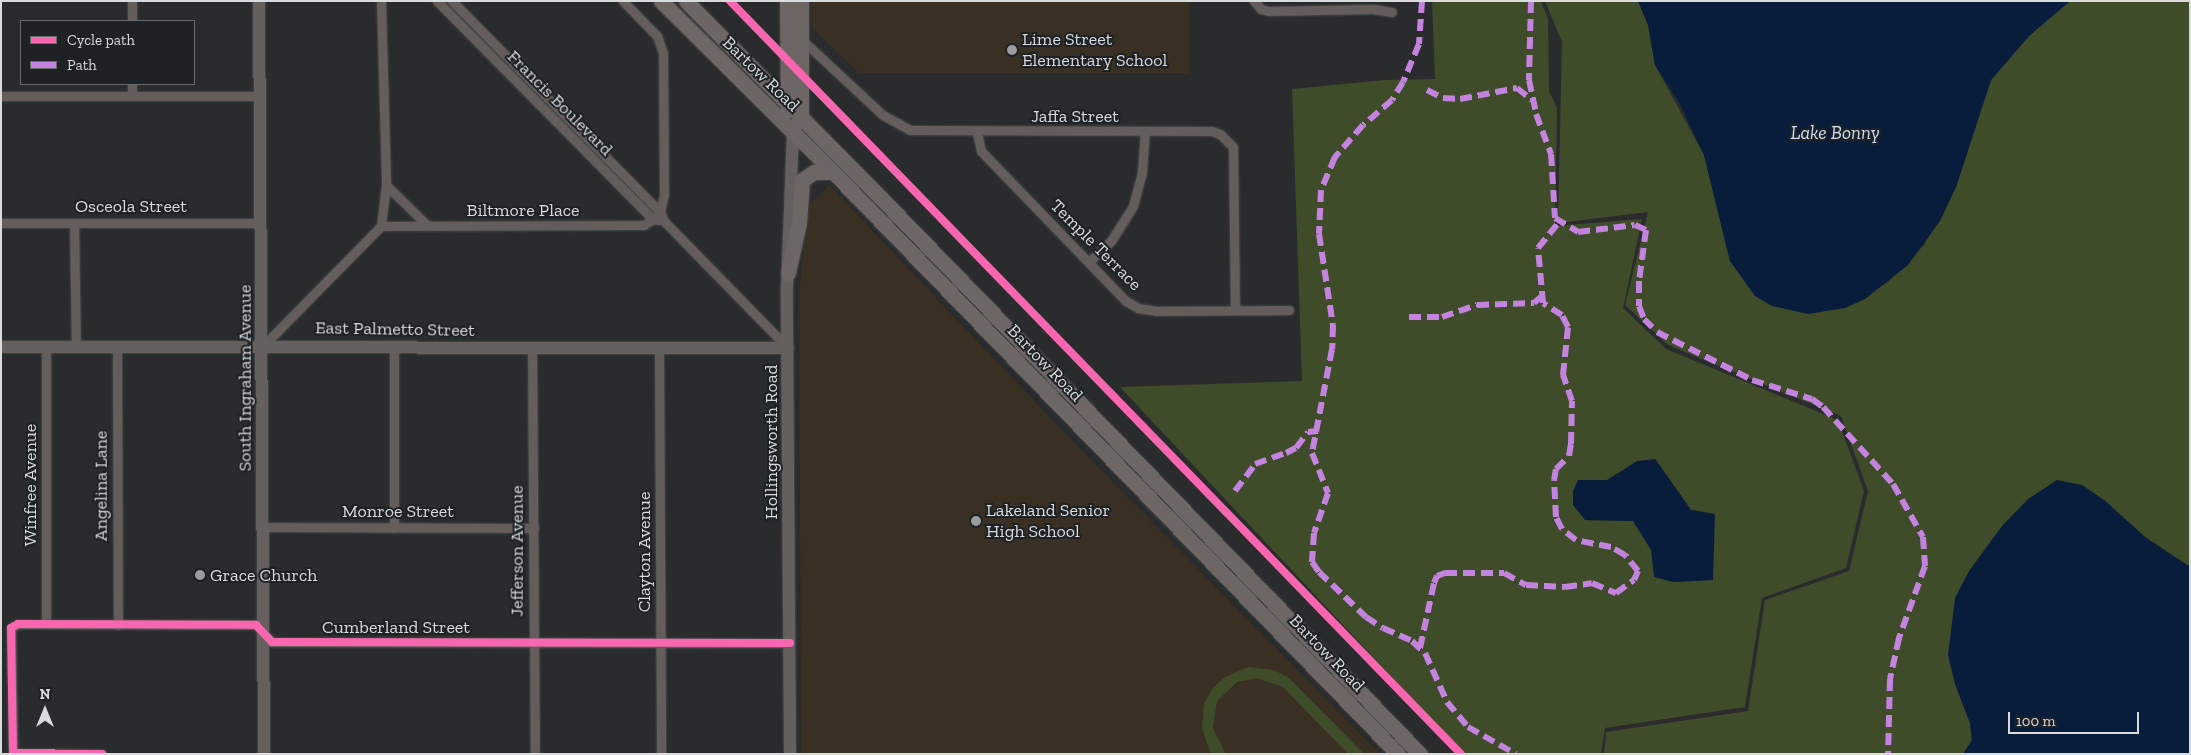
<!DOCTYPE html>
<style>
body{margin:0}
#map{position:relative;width:2191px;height:755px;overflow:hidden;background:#292b2d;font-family:"Zilla Slab",serif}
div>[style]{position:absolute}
.education>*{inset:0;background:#3a2f23}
.green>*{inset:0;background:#3f4c29}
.water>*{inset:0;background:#081c3b}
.roads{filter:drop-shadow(0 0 1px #464748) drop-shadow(0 0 1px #464748)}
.street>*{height:9px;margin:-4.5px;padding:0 4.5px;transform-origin:4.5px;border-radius:4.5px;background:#645d5b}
.secondary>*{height:12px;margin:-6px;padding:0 6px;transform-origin:6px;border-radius:6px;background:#655f5d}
.primary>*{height:15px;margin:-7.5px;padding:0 7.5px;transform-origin:7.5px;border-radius:7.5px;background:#6e6664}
.rail>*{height:2.5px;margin:-1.25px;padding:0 1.25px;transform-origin:1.25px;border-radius:1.25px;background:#656464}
.quiet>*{height:6px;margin-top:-3px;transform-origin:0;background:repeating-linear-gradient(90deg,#c483df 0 12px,transparent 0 18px)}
.cycleway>*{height:8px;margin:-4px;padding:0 4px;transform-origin:4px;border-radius:4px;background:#f766af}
.dots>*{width:14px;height:14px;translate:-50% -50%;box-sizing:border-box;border:2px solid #1e2225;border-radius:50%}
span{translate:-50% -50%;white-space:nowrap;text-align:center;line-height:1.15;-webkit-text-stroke:4px #1e2225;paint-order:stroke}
.poi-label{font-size:18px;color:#d9dbdd}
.left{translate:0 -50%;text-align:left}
.street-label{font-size:18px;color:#d9dbdd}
.water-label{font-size:19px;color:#cddef8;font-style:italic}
.frame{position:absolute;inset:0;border:2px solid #d9dbdd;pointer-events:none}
.legend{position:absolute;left:20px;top:20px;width:175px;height:65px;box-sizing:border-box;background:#1e2225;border:1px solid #696c6f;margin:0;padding:6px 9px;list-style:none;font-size:15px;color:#d9dbdd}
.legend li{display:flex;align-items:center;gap:10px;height:25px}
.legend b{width:25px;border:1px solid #696c6f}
.north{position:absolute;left:20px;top:685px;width:50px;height:50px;-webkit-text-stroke:4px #1e2225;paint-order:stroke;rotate:0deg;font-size:14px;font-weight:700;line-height:20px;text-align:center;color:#d9dbdd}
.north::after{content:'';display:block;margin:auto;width:18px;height:22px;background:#d9dbdd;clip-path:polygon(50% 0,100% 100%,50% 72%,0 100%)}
.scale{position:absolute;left:2008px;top:712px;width:131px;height:22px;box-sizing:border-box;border:2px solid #d9dbdd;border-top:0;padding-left:6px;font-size:15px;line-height:18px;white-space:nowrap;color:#d9dbdd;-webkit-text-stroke:4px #1e2225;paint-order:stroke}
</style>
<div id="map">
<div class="education">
<div style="clip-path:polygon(812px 1px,1189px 1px,1189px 73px,859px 73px,812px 28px)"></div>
<div style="clip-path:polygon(829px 185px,1087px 456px,1380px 754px,801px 754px,799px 295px,807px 207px)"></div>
</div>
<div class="green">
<div style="clip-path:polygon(evenodd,1432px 1px,1541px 1px,1548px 19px,1549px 91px,1557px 108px,1555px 226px,1642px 219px,1623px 308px,1666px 349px,1838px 420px,1864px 491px,1846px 568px,1762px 598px,1745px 707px,1605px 728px,1601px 754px,1464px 754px,1120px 387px,1302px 381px,1292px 89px,1385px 80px,1435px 79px,1432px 1px,1655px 459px,1691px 510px,1705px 512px,1713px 580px,1673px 582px,1633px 521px,1585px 520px,1607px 480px,1655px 459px)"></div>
<div style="clip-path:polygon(1545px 1px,1638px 1px,1648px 25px,1655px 65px,1704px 155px,1730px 261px,1845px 308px,1888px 282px,1924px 245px,1956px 187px,1991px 80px,2029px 36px,2060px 8px,2070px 1px,2190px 1px,2190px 567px,2145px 537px,2104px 500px,1955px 684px,1970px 723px,1972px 740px,1963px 754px,1604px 754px,1606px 732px,1748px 711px,1765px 600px,1849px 571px,1868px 491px,1841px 416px,1668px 345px,1625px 305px,1648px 212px,1558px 223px,1562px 42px)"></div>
<div style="clip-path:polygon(1248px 667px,1274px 670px,1289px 678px,1364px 754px,1348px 754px,1283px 687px,1257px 678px,1237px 682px,1217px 701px,1213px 728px,1226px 754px,1211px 754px,1202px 729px,1204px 704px,1212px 689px,1225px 677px)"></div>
</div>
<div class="water">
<div style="clip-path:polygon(1638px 1px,2070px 1px,2029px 36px,1991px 80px,1956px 187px,1940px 221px,1908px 265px,1865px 299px,1845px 308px,1808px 314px,1772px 306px,1755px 296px,1730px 261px,1704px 155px,1680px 104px,1655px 65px,1648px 25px)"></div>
<div style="clip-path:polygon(1655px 459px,1691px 510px,1715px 514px,1713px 580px,1673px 582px,1654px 577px,1651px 550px,1633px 521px,1585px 520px,1573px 505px,1573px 491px,1578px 480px,1607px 480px,1637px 461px)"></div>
<div style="clip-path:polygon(2057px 480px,2082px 485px,2104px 500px,2145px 537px,2190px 567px,2190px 754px,1963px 754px,1972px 740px,1970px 723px,1955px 684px,1948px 655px,1955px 598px,1969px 571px,2002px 526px,2028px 499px)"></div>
</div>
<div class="roads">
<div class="street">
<div style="left:381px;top:1px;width:184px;rotate:88.4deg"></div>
<div style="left:386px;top:185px;width:56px;rotate:44.3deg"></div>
<div style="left:437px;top:1px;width:307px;rotate:45.3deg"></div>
<div style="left:653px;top:219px;width:5px;rotate:11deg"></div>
<div style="left:452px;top:1px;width:296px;rotate:45.4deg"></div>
<div style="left:660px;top:212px;width:10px;rotate:66deg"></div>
<div style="left:664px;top:221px;width:177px;rotate:45.7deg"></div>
<div style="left:1254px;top:1px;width:11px;rotate:49deg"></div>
<div style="left:1261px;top:9px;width:8px;rotate:14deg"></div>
<div style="left:1269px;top:11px;width:104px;rotate:-1.1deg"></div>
<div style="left:1373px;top:9px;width:19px;rotate:9deg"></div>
<div style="left:132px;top:21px;width:20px;rotate:-90deg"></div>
<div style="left:800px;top:38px;width:113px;rotate:42.9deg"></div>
<div style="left:883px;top:115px;width:31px;rotate:29deg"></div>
<div style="left:910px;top:130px;width:302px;rotate:0.2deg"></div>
<div style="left:1212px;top:131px;width:9px;rotate:21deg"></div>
<div style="left:1220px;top:134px;width:18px;rotate:45deg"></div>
<div style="left:1233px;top:147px;width:163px;rotate:89.3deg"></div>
<div style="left:1px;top:96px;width:259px"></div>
<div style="left:132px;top:96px;width:12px;rotate:-90deg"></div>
<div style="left:977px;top:133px;width:18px;rotate:77deg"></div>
<div style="left:981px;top:151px;width:209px;rotate:46deg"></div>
<div style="left:1126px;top:301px;width:14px;rotate:30deg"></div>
<div style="left:1138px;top:308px;width:18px;rotate:9deg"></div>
<div style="left:1156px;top:311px;width:133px;rotate:-0.4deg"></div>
<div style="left:1px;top:223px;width:260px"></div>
<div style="left:74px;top:223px;width:123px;rotate:89.1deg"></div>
<div style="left:381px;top:226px;width:41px;rotate:-83deg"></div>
<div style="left:1089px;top:262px;width:30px;rotate:-44deg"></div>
<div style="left:1111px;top:241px;width:41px;rotate:-57.8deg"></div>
<div style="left:1133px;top:206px;width:35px;rotate:-75deg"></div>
<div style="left:1142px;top:172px;width:39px;rotate:-86deg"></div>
<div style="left:46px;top:346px;width:278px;rotate:90deg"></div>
<div style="left:117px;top:346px;width:279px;rotate:89.8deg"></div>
<div style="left:262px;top:347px;width:170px;rotate:-45.5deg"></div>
<div style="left:381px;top:226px;width:263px;rotate:-0.2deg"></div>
<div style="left:644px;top:225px;width:11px;rotate:-34deg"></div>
<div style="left:653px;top:219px;width:10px;rotate:-45deg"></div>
<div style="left:660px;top:212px;width:17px;rotate:-77deg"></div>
<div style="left:664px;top:195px;width:142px;rotate:-90.4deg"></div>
<div style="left:663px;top:53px;width:18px;rotate:-109deg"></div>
<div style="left:657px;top:36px;width:49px;rotate:-134.2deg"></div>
<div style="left:394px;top:347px;width:181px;rotate:90deg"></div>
<div style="left:532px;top:348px;width:406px;rotate:89.6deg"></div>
<div style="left:659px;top:349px;width:405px;rotate:89.7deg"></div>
<div style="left:263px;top:527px;width:271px;rotate:0.2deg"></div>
<div style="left:102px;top:754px;width:89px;rotate:-179.4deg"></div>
<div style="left:13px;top:753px;width:125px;rotate:-90.9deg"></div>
<div style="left:11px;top:628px;width:8px;rotate:-30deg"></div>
<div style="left:18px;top:624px;width:238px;rotate:0.2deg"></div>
<div style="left:256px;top:625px;width:23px;rotate:47deg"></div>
<div style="left:272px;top:642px;width:518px;rotate:0.11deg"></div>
</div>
<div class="secondary">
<div style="left:259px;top:1px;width:753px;rotate:89.62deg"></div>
<div style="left:1px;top:347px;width:787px;rotate:0.07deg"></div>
<div style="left:790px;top:754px;width:467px;rotate:-90.4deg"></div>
<div style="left:787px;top:287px;width:156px;rotate:-87.8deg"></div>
</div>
<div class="primary">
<div style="left:661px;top:1px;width:243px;rotate:44.8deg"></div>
<div style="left:833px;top:172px;width:811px;rotate:45.85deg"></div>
<div style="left:686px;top:1px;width:277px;rotate:45.3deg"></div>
<div style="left:881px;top:198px;width:774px;rotate:45.89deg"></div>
<div style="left:787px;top:1px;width:109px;rotate:89.5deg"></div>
<div style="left:798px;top:122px;width:6px;rotate:-59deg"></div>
<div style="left:801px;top:117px;width:116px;rotate:-90deg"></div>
<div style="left:788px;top:273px;width:51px;rotate:-77.6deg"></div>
<div style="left:799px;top:223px;width:43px;rotate:-86deg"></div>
<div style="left:802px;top:180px;width:14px;rotate:-34deg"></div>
<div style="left:814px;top:172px;width:19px"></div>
</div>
</div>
<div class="rail">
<div style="left:730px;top:1px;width:1049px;rotate:45.85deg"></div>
</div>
<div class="quiet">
<div style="left:1422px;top:1px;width:43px;rotate:94deg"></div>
<div style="left:1419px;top:44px;width:41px;rotate:112.8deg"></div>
<div style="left:1403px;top:82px;width:21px;rotate:121deg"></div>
<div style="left:1392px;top:100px;width:38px;rotate:139deg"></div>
<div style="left:1363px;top:125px;width:43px;rotate:131.2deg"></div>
<div style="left:1335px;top:157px;width:36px;rotate:113deg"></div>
<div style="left:1321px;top:190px;width:44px;rotate:92.6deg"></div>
<div style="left:1319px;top:234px;width:92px;rotate:81.3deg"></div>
<div style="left:1333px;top:325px;width:24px;rotate:92deg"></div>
<div style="left:1332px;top:349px;width:106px;rotate:100.9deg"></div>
<div style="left:1312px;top:453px;width:43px;rotate:68.2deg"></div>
<div style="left:1328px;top:493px;width:42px;rotate:109.3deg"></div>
<div style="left:1314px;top:533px;width:29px;rotate:94deg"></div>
<div style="left:1312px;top:562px;width:12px;rotate:55deg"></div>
<div style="left:1319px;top:572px;width:65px;rotate:43.8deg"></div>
<div style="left:1366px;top:617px;width:20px;rotate:33deg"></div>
<div style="left:1383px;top:628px;width:32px;rotate:24deg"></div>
<div style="left:1412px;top:641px;width:18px;rotate:43deg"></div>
<div style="left:1425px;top:653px;width:54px;rotate:65.8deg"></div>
<div style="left:1447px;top:702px;width:33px;rotate:50deg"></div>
<div style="left:1468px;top:727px;width:55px;rotate:29.4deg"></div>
<div style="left:1531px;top:1px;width:79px;rotate:91.5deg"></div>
<div style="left:1529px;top:80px;width:35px;rotate:78deg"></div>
<div style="left:1536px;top:114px;width:43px;rotate:69.4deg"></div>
<div style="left:1551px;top:154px;width:64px;rotate:86.4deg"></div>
<div style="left:1555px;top:218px;width:27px;rotate:31deg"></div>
<div style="left:1578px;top:232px;width:57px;rotate:-7deg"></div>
<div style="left:1635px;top:225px;width:12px;rotate:24deg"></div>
<div style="left:1646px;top:230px;width:51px;rotate:97.8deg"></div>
<div style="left:1639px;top:281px;width:25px;rotate:90deg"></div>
<div style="left:1639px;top:306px;width:14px;rotate:69deg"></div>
<div style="left:1644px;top:319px;width:18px;rotate:45deg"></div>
<div style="left:1657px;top:332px;width:106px;rotate:26.8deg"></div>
<div style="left:1752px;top:380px;width:63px;rotate:17.6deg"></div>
<div style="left:1812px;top:399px;width:14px;rotate:36deg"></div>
<div style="left:1823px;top:407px;width:104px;rotate:47.7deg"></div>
<div style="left:1893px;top:484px;width:61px;rotate:60.5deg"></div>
<div style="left:1923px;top:537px;width:29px;rotate:86deg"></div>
<div style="left:1925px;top:566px;width:77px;rotate:109.9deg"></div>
<div style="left:1899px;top:638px;width:42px;rotate:102.4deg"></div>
<div style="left:1890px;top:679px;width:75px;rotate:91.5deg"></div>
<div style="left:1427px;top:90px;width:18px;rotate:27deg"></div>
<div style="left:1443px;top:98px;width:17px;rotate:3deg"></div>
<div style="left:1460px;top:99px;width:58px;rotate:-10.9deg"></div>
<div style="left:1517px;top:88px;width:19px;rotate:39deg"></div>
<div style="left:1409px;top:317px;width:33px"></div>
<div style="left:1442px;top:317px;width:37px;rotate:-19deg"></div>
<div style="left:1477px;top:305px;width:57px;rotate:-2deg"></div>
<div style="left:1534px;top:303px;width:9px;rotate:-41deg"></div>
<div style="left:1235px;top:491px;width:34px;rotate:-53deg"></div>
<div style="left:1255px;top:464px;width:33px;rotate:-20deg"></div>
<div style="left:1286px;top:453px;width:11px;rotate:-27deg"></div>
<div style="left:1296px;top:448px;width:20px;rotate:-53deg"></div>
<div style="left:1308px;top:432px;width:10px;rotate:-6deg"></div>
<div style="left:1420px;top:648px;width:66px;rotate:-77.8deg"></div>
<div style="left:1434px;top:583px;width:8px;rotate:-67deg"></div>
<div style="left:1437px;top:576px;width:9px;rotate:-21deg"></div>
<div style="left:1445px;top:573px;width:59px"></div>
<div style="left:1504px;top:573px;width:25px;rotate:29deg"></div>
<div style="left:1526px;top:585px;width:39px;rotate:3deg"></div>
<div style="left:1565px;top:587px;width:27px;rotate:-8deg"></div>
<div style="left:1592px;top:583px;width:26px;rotate:23deg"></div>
<div style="left:1616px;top:593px;width:22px;rotate:-36deg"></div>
<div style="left:1634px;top:580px;width:10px;rotate:-66deg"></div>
<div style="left:1638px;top:571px;width:21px;rotate:-129deg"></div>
<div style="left:1625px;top:555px;width:16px;rotate:-150deg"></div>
<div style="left:1611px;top:547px;width:36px;rotate:-169deg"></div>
<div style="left:1576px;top:540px;width:18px;rotate:-142deg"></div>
<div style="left:1562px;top:529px;width:13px;rotate:-117deg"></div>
<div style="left:1556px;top:517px;width:37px;rotate:-93deg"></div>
<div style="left:1554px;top:480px;width:11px;rotate:-80deg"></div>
<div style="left:1556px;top:469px;width:18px;rotate:-45deg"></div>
<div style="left:1569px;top:456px;width:12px;rotate:-81deg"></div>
<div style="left:1571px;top:444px;width:43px;rotate:-88.7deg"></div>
<div style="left:1572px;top:401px;width:28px;rotate:-109deg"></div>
<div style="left:1563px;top:375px;width:48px;rotate:-84.1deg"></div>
<div style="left:1568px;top:327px;width:13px;rotate:-117deg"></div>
<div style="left:1562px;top:315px;width:22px;rotate:-148deg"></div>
<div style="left:1543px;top:303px;width:55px;rotate:-95.2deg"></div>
<div style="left:1538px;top:248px;width:32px;rotate:-51deg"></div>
</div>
<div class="cycleway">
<div style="left:730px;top:1px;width:1049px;rotate:45.85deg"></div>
<div style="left:102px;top:754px;width:89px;rotate:-179.4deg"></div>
<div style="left:13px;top:753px;width:125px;rotate:-90.9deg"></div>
<div style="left:11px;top:628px;width:8px;rotate:-30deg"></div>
<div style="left:18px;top:624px;width:238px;rotate:0.2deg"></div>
<div style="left:256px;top:625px;width:23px;rotate:47deg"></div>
<div style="left:272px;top:642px;width:518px;rotate:0.11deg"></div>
</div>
<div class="dots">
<div style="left:1012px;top:50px;background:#9b9d9f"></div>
<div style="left:976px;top:521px;background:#9b9d9f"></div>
<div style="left:200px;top:575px;background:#9b9d9f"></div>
</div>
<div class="poi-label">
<span class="left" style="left:1022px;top:50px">Lime Street<br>Elementary School</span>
<span class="left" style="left:986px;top:521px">Lakeland Senior<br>High School</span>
<span class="left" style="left:210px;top:575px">Grace Church</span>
</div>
<div class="street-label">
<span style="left:761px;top:74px;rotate:44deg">Bartow Road</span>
<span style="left:560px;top:103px;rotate:45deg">Francis Boulevard</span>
<span style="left:1075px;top:116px">Jaffa Street</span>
<span style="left:131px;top:206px">Osceola Street</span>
<span style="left:523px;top:210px">Biltmore Place</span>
<span style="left:1096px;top:245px;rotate:45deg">Temple Terrace</span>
<span style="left:395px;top:329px;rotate:1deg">East Palmetto Street</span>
<span style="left:1045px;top:363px;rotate:46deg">Bartow Road</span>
<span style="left:245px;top:378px;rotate:-90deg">South Ingraham Avenue</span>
<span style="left:771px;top:442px;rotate:-90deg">Hollingsworth Road</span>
<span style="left:30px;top:485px;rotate:-90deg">Winfree Avenue</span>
<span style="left:101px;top:486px;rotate:-90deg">Angelina Lane</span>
<span style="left:398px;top:511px">Monroe Street</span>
<span style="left:517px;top:551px;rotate:-90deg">Jefferson Avenue</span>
<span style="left:644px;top:552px;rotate:-90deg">Clayton Avenue</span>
<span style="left:396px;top:627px">Cumberland Street</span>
<span style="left:1327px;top:653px;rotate:46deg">Bartow Road</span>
</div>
<div class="water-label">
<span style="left:1835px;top:133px">Lake Bonny</span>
</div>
<div class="frame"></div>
<ul class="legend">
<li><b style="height:6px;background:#f766af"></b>Cycle path</li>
<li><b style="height:6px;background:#c483df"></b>Path</li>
</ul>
<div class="north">N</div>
<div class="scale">100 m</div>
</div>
